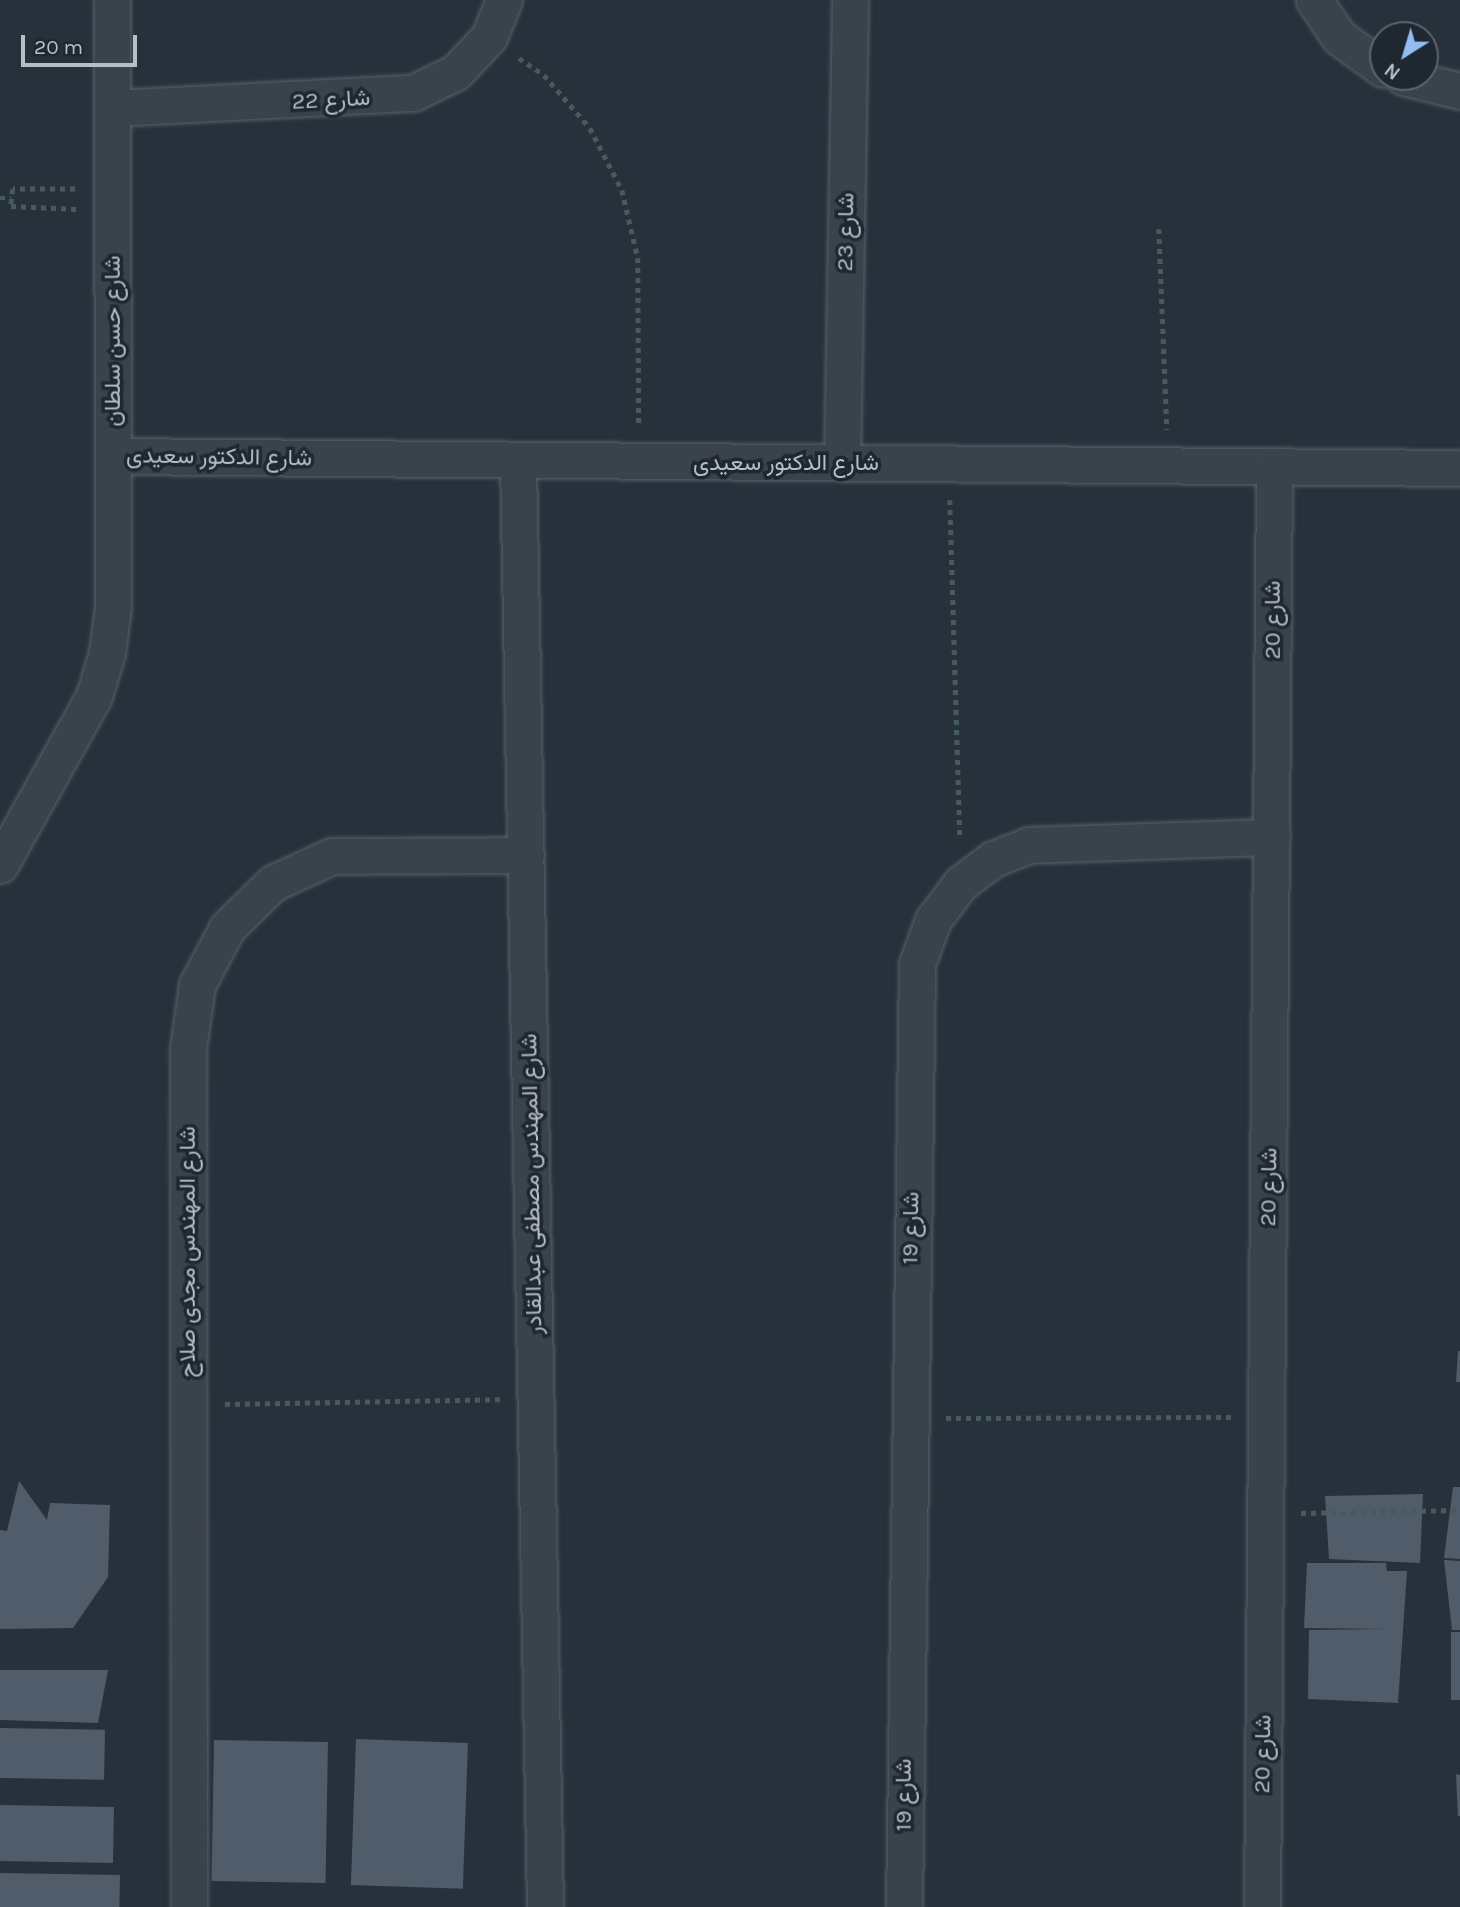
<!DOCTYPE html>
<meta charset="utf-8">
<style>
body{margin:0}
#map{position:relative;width:1460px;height:1907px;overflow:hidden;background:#26313c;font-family:Karla,Vazirmatn,sans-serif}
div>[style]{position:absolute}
.building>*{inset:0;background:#515c6a;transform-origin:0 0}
.path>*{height:4.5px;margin-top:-2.25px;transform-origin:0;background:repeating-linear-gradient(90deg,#485b5c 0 5px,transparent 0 10px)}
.roads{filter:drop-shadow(0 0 2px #58616a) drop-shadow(0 0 2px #58616a)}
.street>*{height:35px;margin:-17.5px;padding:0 17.5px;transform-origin:17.5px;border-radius:17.5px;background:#3a434c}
span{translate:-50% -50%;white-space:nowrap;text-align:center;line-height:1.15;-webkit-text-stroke:7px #1f2831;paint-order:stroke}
.street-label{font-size:23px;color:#b6bec7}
.north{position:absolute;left:1369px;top:21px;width:70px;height:70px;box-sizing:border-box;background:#1f2831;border:2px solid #5b646d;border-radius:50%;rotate:217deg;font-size:19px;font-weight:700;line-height:28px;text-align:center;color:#b6bec7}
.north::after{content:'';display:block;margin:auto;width:24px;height:32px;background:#92bdf0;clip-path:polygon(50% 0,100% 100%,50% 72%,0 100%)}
.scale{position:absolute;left:21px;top:35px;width:116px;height:32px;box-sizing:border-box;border:4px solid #b6bec7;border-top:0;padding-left:9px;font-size:21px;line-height:24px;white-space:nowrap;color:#b6bec7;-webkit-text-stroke:5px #1f2831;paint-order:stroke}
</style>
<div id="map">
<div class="building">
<div style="clip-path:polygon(1458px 1351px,1460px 1351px,1460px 1382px,1456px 1382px)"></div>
<div style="clip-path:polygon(19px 1481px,47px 1520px,50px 1503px,110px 1505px,108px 1577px,73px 1628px,0 1629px,0 1530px,7px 1531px)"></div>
<div style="clip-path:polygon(1453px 1487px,1460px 1487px,1460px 1559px,1444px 1558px)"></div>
<div style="clip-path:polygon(1423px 1494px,1420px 1563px,1329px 1559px,1325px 1496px)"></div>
<div style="clip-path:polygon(1444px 1560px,1460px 1561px,1460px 1630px,1452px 1630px)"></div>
<div style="clip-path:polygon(1307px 1563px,1386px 1563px,1387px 1571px,1407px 1571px,1398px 1703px,1308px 1699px,1309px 1630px,1386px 1629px,1304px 1628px)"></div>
<div style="left:1460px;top:1632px;width:68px;height:9px;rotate:90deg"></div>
<div style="clip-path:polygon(0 1670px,108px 1670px,98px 1723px,0 1720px)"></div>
<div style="left:0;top:1728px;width:105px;height:50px;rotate:1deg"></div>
<div style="left:356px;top:1739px;width:112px;height:146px;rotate:2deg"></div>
<div style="left:214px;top:1740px;width:114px;height:141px;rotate:1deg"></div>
<div style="clip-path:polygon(1456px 1774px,1460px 1775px,1460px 1816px,1458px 1816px)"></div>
<div style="left:0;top:1805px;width:114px;height:56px;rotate:1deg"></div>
<div style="left:0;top:1873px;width:120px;height:34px;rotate:1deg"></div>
</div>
<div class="path">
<div style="left:519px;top:58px;width:30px;rotate:34deg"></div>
<div style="left:544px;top:75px;width:70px;rotate:49deg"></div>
<div style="left:590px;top:128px;width:70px;rotate:62.7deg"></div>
<div style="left:622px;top:190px;width:70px;rotate:76.8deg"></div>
<div style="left:638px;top:258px;width:168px;rotate:89.7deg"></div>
<div style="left:75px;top:189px;width:62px;rotate:180deg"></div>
<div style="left:13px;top:189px;width:17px;rotate:97deg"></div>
<div style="left:11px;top:206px;width:66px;rotate:2.6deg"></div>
<div style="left:0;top:198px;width:11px"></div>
<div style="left:1159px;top:229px;width:201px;rotate:87.7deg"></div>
<div style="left:950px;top:500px;width:338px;rotate:88.3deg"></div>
<div style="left:225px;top:1404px;width:275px;rotate:-1deg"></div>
<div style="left:946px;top:1418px;width:285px;rotate:-0.2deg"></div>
<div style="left:1301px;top:1513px;width:159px;rotate:-1.1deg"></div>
</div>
<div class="roads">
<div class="street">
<div style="left:1314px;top:0;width:45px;rotate:56deg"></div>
<div style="left:1339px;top:37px;width:54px;rotate:36deg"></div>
<div style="left:1403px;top:77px;width:59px;rotate:13.8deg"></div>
<div style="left:113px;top:108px;width:300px;rotate:-2.9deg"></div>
<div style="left:413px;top:93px;width:48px;rotate:-26deg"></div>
<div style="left:456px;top:72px;width:48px;rotate:-46.7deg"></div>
<div style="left:489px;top:37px;width:40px;rotate:-68deg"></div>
<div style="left:113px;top:456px;width:1347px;rotate:0.51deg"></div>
<div style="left:518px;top:461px;width:1446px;rotate:88.93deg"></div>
<div style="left:842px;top:463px;width:463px;rotate:-89deg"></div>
<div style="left:0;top:865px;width:193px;rotate:-60.9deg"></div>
<div style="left:94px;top:696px;width:45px;rotate:-73.2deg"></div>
<div style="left:107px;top:653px;width:46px;rotate:-82.6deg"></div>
<div style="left:113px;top:607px;width:607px;rotate:-90.09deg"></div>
<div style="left:189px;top:1907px;width:858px;rotate:-90.07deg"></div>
<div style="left:188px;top:1049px;width:65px;rotate:-82deg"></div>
<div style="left:197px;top:985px;width:64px;rotate:-62.2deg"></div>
<div style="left:227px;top:928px;width:64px;rotate:-44.4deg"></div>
<div style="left:273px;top:883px;width:65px;rotate:-24.6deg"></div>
<div style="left:332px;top:856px;width:194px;rotate:-0.3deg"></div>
<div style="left:904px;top:1907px;width:943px;rotate:-89.21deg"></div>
<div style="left:917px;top:964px;width:47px;rotate:-70deg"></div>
<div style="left:933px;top:920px;width:46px;rotate:-52.9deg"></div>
<div style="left:961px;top:883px;width:40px;rotate:-37deg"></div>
<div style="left:993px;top:859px;width:39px;rotate:-21deg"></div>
<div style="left:1029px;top:845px;width:243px;rotate:-1.9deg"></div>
<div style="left:1262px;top:1907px;width:1441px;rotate:-89.52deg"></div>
</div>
</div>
<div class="street-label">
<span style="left:331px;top:100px;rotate:-3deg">شارع 22</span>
<span style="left:846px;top:232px;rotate:-89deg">شارع 23</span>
<span style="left:113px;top:341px;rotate:-90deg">شارع حسن سلطان</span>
<span style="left:219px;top:457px;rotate:1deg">شارع الدكتور سعيدى</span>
<span style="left:786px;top:463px">شارع الدكتور سعيدى</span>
<span style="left:1273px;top:620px;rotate:-90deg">شارع 20</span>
<span style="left:532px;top:1184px;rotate:-91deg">شارع المهندس مصطفى عبدالقادر</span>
<span style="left:1269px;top:1187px;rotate:-89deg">شارع 20</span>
<span style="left:911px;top:1228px;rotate:-89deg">شارع 19</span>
<span style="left:188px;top:1252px;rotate:-90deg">شارع المهندس مجدى صلاح</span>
<span style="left:1263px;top:1754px;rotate:-89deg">شارع 20</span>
<span style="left:904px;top:1795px;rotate:-90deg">شارع 19</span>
</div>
<div class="north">N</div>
<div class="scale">20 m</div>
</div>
